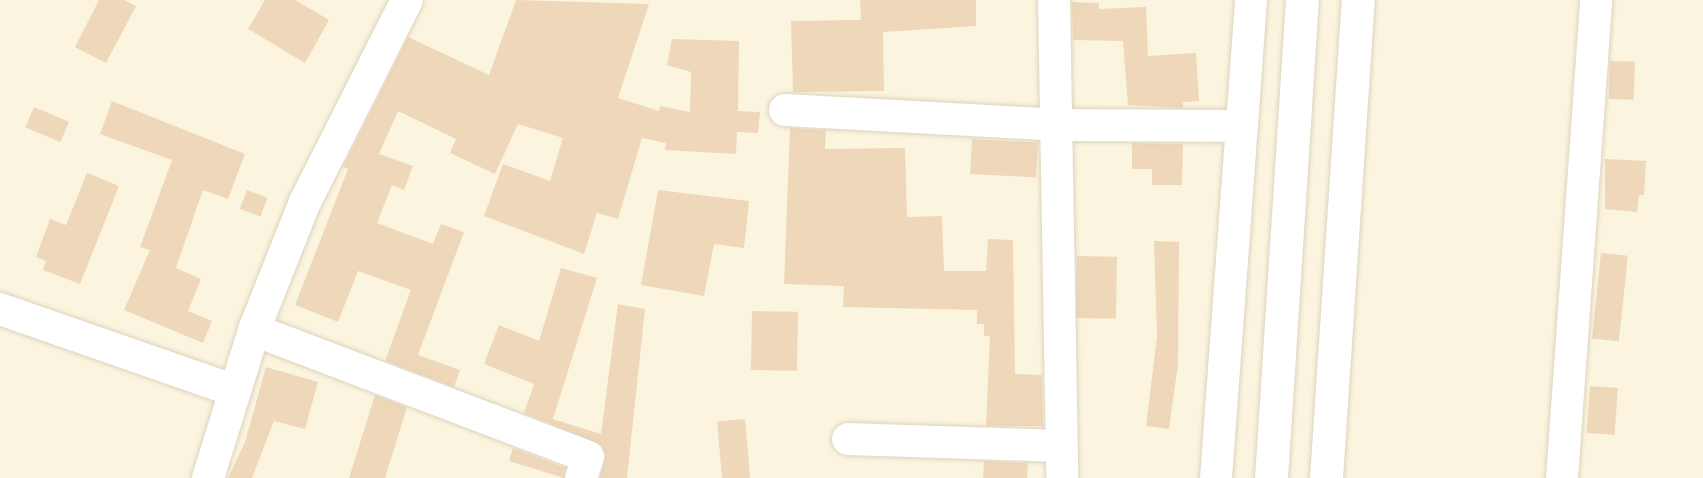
<!DOCTYPE html>
<style>
body{margin:0}
#map{position:relative;width:1703px;height:478px;overflow:hidden;background:#fbf5e0;font-family:"Golos Text",sans-serif}
div>[style]{position:absolute}
.building>*{inset:0;background:#efd7b9;transform-origin:0 0}
.roads{filter:drop-shadow(0 0 2px #ded2bd) drop-shadow(0 0 2px #ded2bd)}
.street>*{height:32px;margin:-16px;padding:0 16px;transform-origin:16px;border-radius:16px;background:#fff}
.secondary>*{height:33px;margin:-16.5px;padding:0 16.5px;transform-origin:16.5px;border-radius:16.5px;background:#fff}
span{translate:-50% -50%;white-space:nowrap;text-align:center;line-height:1.15;-webkit-text-stroke:4.5px #fef8e5;paint-order:stroke}
</style>
<div id="map">
<div class="building">
<div style="clip-path:polygon(99px 0,124px 0,136px 6px,106px 63px,75px 47px)"></div>
<div style="clip-path:polygon(265px 0,295px 0,329px 20px,305px 63px,248px 29px)"></div>
<div style="clip-path:polygon(516px 0,649px 4px,618px 98px,659px 111px,660px 106px,690px 112px,691px 72px,667px 65px,672px 39px,739px 41px,738px 111px,760px 112px,758px 133px,737px 132px,736px 154px,665px 150px,666px 143px,642px 138px,618px 219px,597px 213px,584px 254px,484px 216px,503px 164px,550px 181px,563px 138px,518px 124px,495px 174px,450px 153px,456px 139px,398px 111px,379px 154px,413px 166px,404px 190px,392px 185px,377px 223px,433px 244px,441px 224px,464px 232px,418px 355px,460px 370px,454px 387px,385px 361px,411px 290px,358px 271px,338px 322px,295px 305px,348px 169px,343px 167px,408px 37px,489px 75px)"></div>
<div style="clip-path:polygon(860px 0,976px 0,976px 26px,883px 32px,884px 91px,793px 92px,791px 21px,861px 20px)"></div>
<div style="clip-path:polygon(1072px 2px,1099px 3px,1099px 9px,1146px 7px,1148px 56px,1196px 53px,1199px 101px,1183px 102px,1183px 108px,1128px 105px,1123px 41px,1073px 40px)"></div>
<div style="left:1610px;top:61px;width:25px;height:38px;rotate:2deg"></div>
<div style="clip-path:polygon(112px 101px,245px 154px,228px 199px,203px 190px,176px 268px,201px 279px,188px 311px,212px 321px,203px 343px,124px 310px,150px 250px,140px 247px,172px 160px,100px 134px)"></div>
<div style="left:34px;top:107px;width:38px;height:22px;rotate:23deg"></div>
<div style="clip-path:polygon(790px 128px,826px 130px,825px 149px,905px 148px,907px 217px,942px 216px,944px 271px,986px 271px,988px 239px,1013px 240px,1015px 374px,1042px 375px,1043px 426px,986px 426px,990px 336px,984px 336px,984px 324px,977px 324px,977px 310px,843px 307px,844px 286px,784px 284px)"></div>
<div style="left:972px;top:139px;width:66px;height:35px;rotate:3deg"></div>
<div style="clip-path:polygon(1132px 143px,1183px 144px,1182px 185px,1152px 185px,1152px 169px,1132px 169px)"></div>
<div style="clip-path:polygon(1605px 159px,1646px 161px,1644px 195px,1639px 195px,1637px 212px,1605px 209px)"></div>
<div style="clip-path:polygon(87px 173px,119px 186px,80px 284px,43px 270px,46px 261px,36px 257px,50px 219px,66px 225px)"></div>
<div style="left:247px;top:190px;width:22px;height:20px;rotate:21deg"></div>
<div style="clip-path:polygon(658px 190px,749px 201px,744px 248px,714px 244px,704px 296px,641px 285px)"></div>
<div style="clip-path:polygon(1154px 241px,1179px 242px,1178px 364px,1169px 429px,1146px 426px,1157px 336px)"></div>
<div style="left:1601px;top:253px;width:27px;height:86px;rotate:6deg"></div>
<div style="left:1077px;top:256px;width:40px;height:62px;rotate:1deg"></div>
<div style="clip-path:polygon(561px 268px,597px 278px,553px 419px,601px 434px,618px 304px,645px 309px,627px 478px,600px 478px,606px 454px,601px 445px,524px 413px,534px 384px,484px 364px,499px 325px,539px 341px)"></div>
<div style="left:752px;top:311px;width:46px;height:59px;rotate:1deg"></div>
<div style="clip-path:polygon(266px 367px,318px 382px,305px 429px,274px 421px,252px 478px,228px 478px,245px 442px)"></div>
<div style="left:1590px;top:386px;width:28px;height:47px;rotate:4deg"></div>
<div style="clip-path:polygon(375px 395px,407px 407px,385px 478px,349px 478px)"></div>
<div style="left:745px;top:419px;width:59px;height:28px;rotate:85deg"></div>
<div style="clip-path:polygon(513px 448px,565px 468px,564px 478px,509px 461px)"></div>
<div style="left:984px;top:461px;width:44px;height:17px;rotate:3deg"></div>
</div>
<div class="roads">
<div class="street">
<div style="left:1054px;top:0;width:478px;rotate:89deg"></div>
<div style="left:785px;top:110px;width:273px;rotate:3.1deg"></div>
<div style="left:1058px;top:125px;width:184px;rotate:0.3deg"></div>
<div style="left:0;top:309px;width:249px;rotate:19.2deg"></div>
<div style="left:254px;top:330px;width:357px;rotate:20.8deg"></div>
<div style="left:588px;top:457px;width:22px;rotate:108deg"></div>
<div style="left:848px;top:439px;width:213px;rotate:1.9deg"></div>
<div style="left:208px;top:478px;width:155px;rotate:-72.7deg"></div>
<div style="left:254px;top:330px;width:138px;rotate:-68.3deg"></div>
<div style="left:305px;top:202px;width:226px;rotate:-63.2deg"></div>
<div style="left:1216px;top:478px;width:479px;rotate:-85.8deg"></div>
<div style="left:1562px;top:478px;width:479px;rotate:-85.9deg"></div>
</div>
<div class="secondary">
<div style="left:1271px;top:478px;width:479px;rotate:-86.3deg"></div>
<div style="left:1326px;top:478px;width:479px;rotate:-86.2deg"></div>
</div>
</div>
</div>
